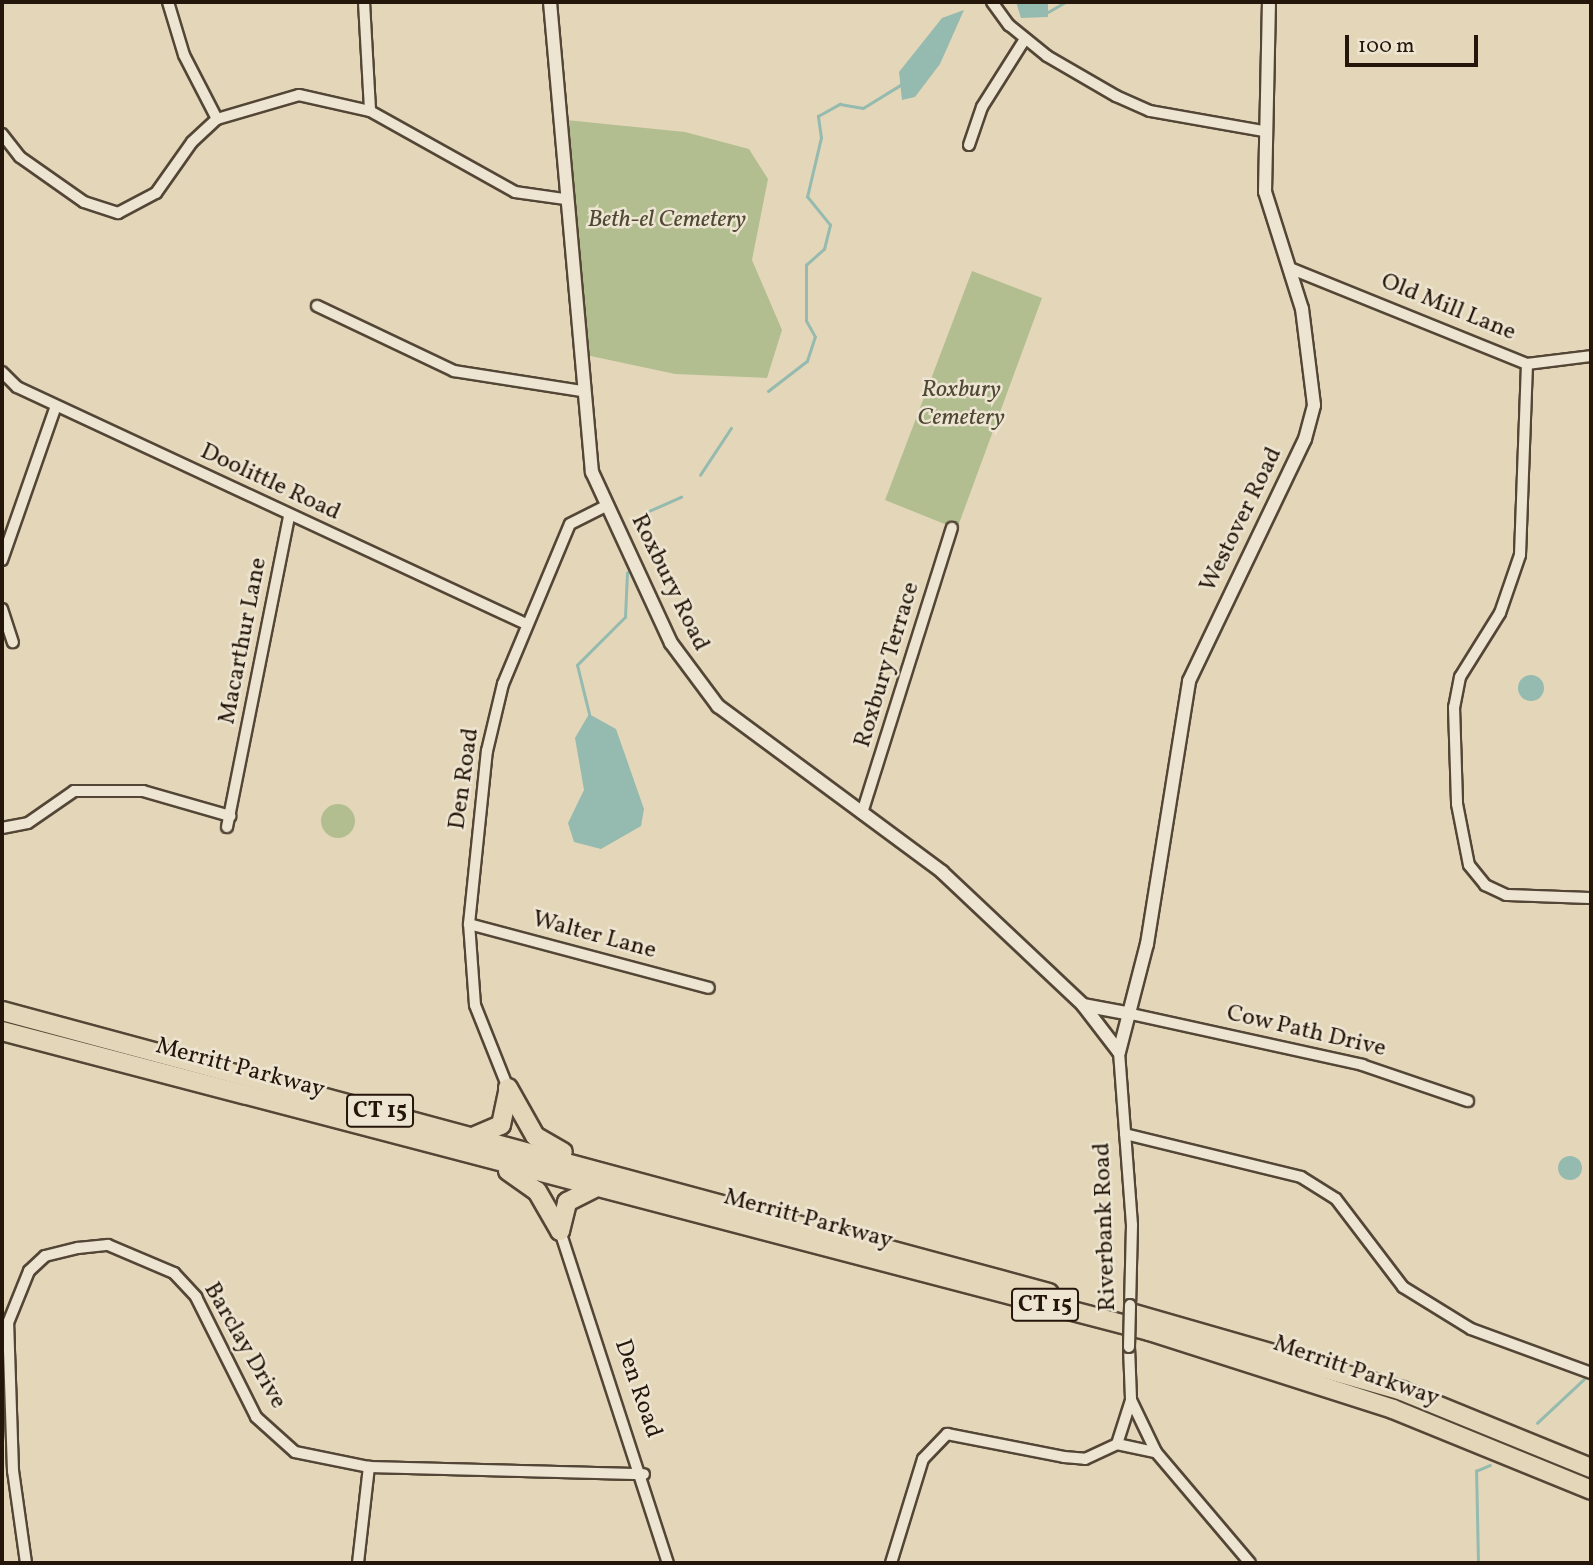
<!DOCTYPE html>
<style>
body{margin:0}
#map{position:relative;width:1593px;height:1565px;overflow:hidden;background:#e4d7b9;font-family:Vollkorn,serif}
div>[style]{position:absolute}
.green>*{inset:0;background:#b2be90}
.round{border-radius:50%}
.water>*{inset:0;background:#95baaf}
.stream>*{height:2.5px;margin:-1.25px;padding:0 1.25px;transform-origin:1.25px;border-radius:1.25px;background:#95baaf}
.roads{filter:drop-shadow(2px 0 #544636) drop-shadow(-2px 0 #544636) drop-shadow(0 2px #544636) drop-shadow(0 -2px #544636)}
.minor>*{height:10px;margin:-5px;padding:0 5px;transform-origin:5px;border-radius:5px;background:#ede5d2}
.tertiary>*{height:12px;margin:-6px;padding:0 6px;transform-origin:6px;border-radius:6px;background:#ede5d2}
.motorway>*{height:18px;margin:-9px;padding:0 9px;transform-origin:9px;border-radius:9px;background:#e4d7b9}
.bridges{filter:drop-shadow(2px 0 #544636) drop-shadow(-2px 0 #544636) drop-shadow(0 2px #544636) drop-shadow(0 -2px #544636)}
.minor-bridge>*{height:10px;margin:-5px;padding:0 5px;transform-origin:5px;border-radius:5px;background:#ede5d2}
span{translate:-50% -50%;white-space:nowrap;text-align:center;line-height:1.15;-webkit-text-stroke:5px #ede5d2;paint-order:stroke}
.shield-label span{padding:2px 5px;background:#ede5d2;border:2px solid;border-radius:5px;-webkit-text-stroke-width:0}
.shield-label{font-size:23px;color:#24160a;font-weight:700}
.park-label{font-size:24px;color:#4f4832;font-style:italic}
.street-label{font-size:24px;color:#24160a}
.frame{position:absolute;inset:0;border:4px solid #24160a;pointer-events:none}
.scale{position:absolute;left:1345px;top:35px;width:133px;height:32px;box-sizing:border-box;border:4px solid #24160a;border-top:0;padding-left:9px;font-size:21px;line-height:24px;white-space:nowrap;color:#24160a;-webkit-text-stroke:5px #ede5d2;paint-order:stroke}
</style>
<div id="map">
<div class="green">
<i style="clip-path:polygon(566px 120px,685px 132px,749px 149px,768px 179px,752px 260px,782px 330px,767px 378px,675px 374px,586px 355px)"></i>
<i style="clip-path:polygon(972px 271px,1042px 298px,957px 529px,885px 500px)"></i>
<i class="round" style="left:321px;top:804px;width:34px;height:34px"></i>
</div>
<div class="water">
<i style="clip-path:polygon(1016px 2px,1048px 2px,1048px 17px,1021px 18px)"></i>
<i style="clip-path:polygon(964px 10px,940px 64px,915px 97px,902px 100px,899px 72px,942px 18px)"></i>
<i class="round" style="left:1518px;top:675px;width:26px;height:26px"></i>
<i style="clip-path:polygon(589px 714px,616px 729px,644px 809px,641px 826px,601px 849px,574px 842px,568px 823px,584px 790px,575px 738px)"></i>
<i class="round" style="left:1558px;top:1156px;width:24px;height:24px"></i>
</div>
<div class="stream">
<i style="left:1048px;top:12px;width:20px;rotate:-30deg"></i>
<i style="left:768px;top:391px;width:49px;rotate:-37.6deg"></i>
<i style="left:807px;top:361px;width:25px;rotate:-72deg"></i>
<i style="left:815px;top:337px;width:18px;rotate:-119deg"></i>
<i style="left:806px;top:321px;width:56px;rotate:-90deg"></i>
<i style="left:806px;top:265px;width:24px;rotate:-42deg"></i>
<i style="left:824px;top:249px;width:25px;rotate:-76deg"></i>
<i style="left:830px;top:225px;width:36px;rotate:-129deg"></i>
<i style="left:807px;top:197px;width:61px;rotate:-76.7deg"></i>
<i style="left:821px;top:138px;width:22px;rotate:-98deg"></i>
<i style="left:818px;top:116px;width:25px;rotate:-29deg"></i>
<i style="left:840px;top:104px;width:23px;rotate:10deg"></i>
<i style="left:863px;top:108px;width:46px;rotate:-31.6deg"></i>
<i style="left:700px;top:475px;width:56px;rotate:-56.6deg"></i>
<i style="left:649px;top:511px;width:35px;rotate:-24deg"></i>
<i style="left:589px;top:714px;width:50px;rotate:-103.8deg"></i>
<i style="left:577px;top:665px;width:68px;rotate:-45deg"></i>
<i style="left:625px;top:617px;width:44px;rotate:-87.4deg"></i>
<i style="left:1537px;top:1423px;width:64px;rotate:-43.1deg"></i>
<i style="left:1478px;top:1563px;width:92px;rotate:-91.2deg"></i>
<i style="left:1476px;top:1471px;width:15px;rotate:-23deg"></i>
</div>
<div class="roads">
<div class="minor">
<i style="left:168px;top:2px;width:55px;rotate:73.2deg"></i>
<i style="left:184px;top:55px;width:72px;rotate:62.7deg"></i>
<i style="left:364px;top:2px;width:109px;rotate:86.8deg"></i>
<i style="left:992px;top:2px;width:29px;rotate:54deg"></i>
<i style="left:1009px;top:25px;width:49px;rotate:39.2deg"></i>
<i style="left:1047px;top:56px;width:80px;rotate:30.1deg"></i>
<i style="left:1116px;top:96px;width:37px;rotate:24deg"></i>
<i style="left:1150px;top:111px;width:115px;rotate:10deg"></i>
<i style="left:2px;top:134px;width:29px;rotate:52deg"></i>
<i style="left:20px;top:157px;width:78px;rotate:35.1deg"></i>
<i style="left:84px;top:202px;width:36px;rotate:18deg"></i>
<i style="left:118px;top:213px;width:43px;rotate:-27.8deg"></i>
<i style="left:156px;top:193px;width:62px;rotate:-54.8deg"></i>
<i style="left:192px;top:142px;width:34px;rotate:-43deg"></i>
<i style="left:217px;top:119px;width:85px;rotate:-16.3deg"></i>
<i style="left:299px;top:95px;width:73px;rotate:12.7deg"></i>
<i style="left:370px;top:111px;width:166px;rotate:29.2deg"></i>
<i style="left:515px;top:192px;width:49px;rotate:8.1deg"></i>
<i style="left:969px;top:145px;width:40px;rotate:-71.1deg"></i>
<i style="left:982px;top:107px;width:80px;rotate:-57.7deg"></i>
<i style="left:1292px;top:269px;width:253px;rotate:22deg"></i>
<i style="left:1527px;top:364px;width:64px;rotate:-7.1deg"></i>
<i style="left:317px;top:306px;width:152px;rotate:25.4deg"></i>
<i style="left:454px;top:371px;width:129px;rotate:8.9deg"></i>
<i style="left:1527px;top:364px;width:191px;rotate:92.1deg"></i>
<i style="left:1520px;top:555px;width:61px;rotate:109deg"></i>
<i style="left:1500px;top:613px;width:75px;rotate:122deg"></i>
<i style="left:1460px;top:677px;width:31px;rotate:101deg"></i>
<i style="left:1454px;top:707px;width:97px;rotate:88.2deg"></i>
<i style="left:1457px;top:804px;width:62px;rotate:78.9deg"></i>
<i style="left:1469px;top:865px;width:26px;rotate:51deg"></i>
<i style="left:1485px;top:885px;width:23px;rotate:25deg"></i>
<i style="left:1506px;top:895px;width:85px;rotate:2deg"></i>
<i style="left:2px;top:372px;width:21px;rotate:45deg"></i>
<i style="left:17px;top:387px;width:561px;rotate:24.97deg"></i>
<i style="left:2px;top:560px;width:163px;rotate:-70.7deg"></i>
<i style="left:2px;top:609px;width:35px;rotate:72deg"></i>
<i style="left:862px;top:813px;width:299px;rotate:-72.5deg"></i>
<i style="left:227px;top:827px;width:317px;rotate:-78.7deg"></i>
<i style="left:2px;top:828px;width:26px;rotate:-11deg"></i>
<i style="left:28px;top:823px;width:56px;rotate:-34.8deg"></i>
<i style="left:74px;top:791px;width:69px"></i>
<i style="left:143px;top:791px;width:91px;rotate:16deg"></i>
<i style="left:469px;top:924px;width:248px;rotate:14.9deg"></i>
<i style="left:1131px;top:1014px;width:237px;rotate:12.4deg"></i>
<i style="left:1362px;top:1065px;width:112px;rotate:18.8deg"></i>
<i style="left:1119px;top:1052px;width:173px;rotate:85.7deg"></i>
<i style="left:1132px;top:1225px;width:80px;rotate:91.4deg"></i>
<i style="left:508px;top:1088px;width:89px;rotate:-111.7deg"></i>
<i style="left:475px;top:1005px;width:81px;rotate:-94.2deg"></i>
<i style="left:469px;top:924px;width:174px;rotate:-84.1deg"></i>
<i style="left:487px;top:751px;width:69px;rotate:-76.6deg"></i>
<i style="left:503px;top:684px;width:173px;rotate:-67.3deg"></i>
<i style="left:570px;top:524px;width:40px;rotate:-26.6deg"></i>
<i style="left:1125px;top:1134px;width:181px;rotate:13.7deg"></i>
<i style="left:1301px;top:1177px;width:41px;rotate:32.2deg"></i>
<i style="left:1336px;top:1199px;width:111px;rotate:52.7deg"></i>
<i style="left:1403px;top:1287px;width:80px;rotate:31.7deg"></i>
<i style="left:1471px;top:1329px;width:128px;rotate:20.1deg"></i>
<i style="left:560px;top:1231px;width:349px;rotate:72deg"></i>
<i style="left:1129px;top:1347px;width:53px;rotate:87.8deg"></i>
<i style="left:1131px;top:1400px;width:58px;rotate:64.3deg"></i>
<i style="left:1156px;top:1452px;width:145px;rotate:49.7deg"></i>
<i style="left:1117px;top:1444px;width:46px;rotate:-72.3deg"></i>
<i style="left:26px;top:1563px;width:93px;rotate:-98deg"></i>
<i style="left:13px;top:1471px;width:148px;rotate:-91.9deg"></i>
<i style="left:8px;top:1323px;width:56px;rotate:-68deg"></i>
<i style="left:29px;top:1271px;width:22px;rotate:-43deg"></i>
<i style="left:45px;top:1256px;width:34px;rotate:-14deg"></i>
<i style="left:78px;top:1248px;width:30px;rotate:-6deg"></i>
<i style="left:108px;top:1245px;width:72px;rotate:23deg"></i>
<i style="left:174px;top:1273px;width:33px;rotate:47deg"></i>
<i style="left:196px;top:1297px;width:134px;rotate:63.4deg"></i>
<i style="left:256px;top:1417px;width:52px;rotate:41.9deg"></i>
<i style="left:295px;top:1452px;width:76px;rotate:11.5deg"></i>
<i style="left:369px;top:1467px;width:275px;rotate:1.5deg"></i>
<i style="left:358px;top:1563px;width:97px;rotate:-83.5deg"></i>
<i style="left:891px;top:1563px;width:109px;rotate:-72.9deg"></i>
<i style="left:923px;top:1459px;width:35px;rotate:-46deg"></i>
<i style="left:947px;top:1434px;width:119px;rotate:11.1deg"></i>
<i style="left:1064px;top:1457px;width:21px;rotate:5deg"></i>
<i style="left:1085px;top:1459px;width:35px;rotate:-25deg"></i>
<i style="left:1117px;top:1444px;width:40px;rotate:12deg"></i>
</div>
<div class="tertiary">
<i style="left:550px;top:2px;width:472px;rotate:84.9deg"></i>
<i style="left:592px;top:472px;width:188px;rotate:65.2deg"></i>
<i style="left:671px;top:643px;width:79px;rotate:53.3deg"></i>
<i style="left:718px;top:706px;width:279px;rotate:36.5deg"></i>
<i style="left:942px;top:872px;width:194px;rotate:43.3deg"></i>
<i style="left:1083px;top:1005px;width:59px;rotate:52.5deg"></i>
<i style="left:1083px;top:1005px;width:49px;rotate:10.6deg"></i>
<i style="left:1119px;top:1052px;width:112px;rotate:-75.5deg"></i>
<i style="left:1147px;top:944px;width:266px;rotate:-80.9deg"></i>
<i style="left:1189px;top:681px;width:268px;rotate:-64.4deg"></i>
<i style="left:1305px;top:439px;width:35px;rotate:-75deg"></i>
<i style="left:1314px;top:405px;width:97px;rotate:-97.1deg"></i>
<i style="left:1302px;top:309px;width:123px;rotate:-107.5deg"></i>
<i style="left:1265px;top:192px;width:190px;rotate:-88.8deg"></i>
</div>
<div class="motorway">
<i style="left:2px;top:1011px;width:1084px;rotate:15.07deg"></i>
<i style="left:2px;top:1031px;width:1186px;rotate:14.66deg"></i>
<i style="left:1149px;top:1331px;width:256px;rotate:17.7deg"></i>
<i style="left:1393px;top:1409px;width:214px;rotate:22.2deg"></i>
<i style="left:508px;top:1088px;width:55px;rotate:60.6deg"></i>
<i style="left:535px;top:1136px;width:32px;rotate:30deg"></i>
<i style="left:475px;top:1136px;width:28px;rotate:-23deg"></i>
<i style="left:501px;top:1125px;width:34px;rotate:-78deg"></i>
<i style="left:508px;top:1171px;width:35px;rotate:35deg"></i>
<i style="left:537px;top:1191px;width:46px;rotate:60.1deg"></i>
<i style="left:560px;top:1231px;width:30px;rotate:-76deg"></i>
<i style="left:567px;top:1202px;width:30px;rotate:-27deg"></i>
<i style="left:1134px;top:1314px;width:279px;rotate:16deg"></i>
<i style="left:1402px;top:1391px;width:204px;rotate:22.2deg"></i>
</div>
</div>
<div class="bridges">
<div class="minor-bridge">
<i style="left:1129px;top:1347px;width:42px;rotate:-88.6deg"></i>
</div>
</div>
<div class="shield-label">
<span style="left:380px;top:1111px">CT 15</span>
<span style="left:1045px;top:1305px">CT 15</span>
</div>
<div class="park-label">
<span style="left:667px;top:221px">Beth-el Cemetery</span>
<span style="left:961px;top:405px">Roxbury<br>Cemetery</span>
</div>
<div class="street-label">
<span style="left:1448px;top:308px;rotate:22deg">Old Mill Lane</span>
<span style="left:270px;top:483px;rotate:25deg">Doolittle Road</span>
<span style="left:1242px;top:520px;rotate:-64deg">Westover Road</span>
<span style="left:669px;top:583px;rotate:64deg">Roxbury Road</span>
<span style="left:244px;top:641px;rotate:-79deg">Macarthur Lane</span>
<span style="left:888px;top:665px;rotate:-73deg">Roxbury Terrace</span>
<span style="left:465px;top:779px;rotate:-82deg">Den Road</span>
<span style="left:594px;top:936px;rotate:15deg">Walter Lane</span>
<span style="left:1306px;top:1032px;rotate:13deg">Cow Path Drive</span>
<span style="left:240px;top:1069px;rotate:15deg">Merritt Parkway</span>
<span style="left:808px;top:1220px;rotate:15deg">Merritt Parkway</span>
<span style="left:1106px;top:1227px;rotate:-92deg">Riverbank Road</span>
<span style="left:244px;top:1346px;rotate:60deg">Barclay Drive</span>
<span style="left:1356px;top:1372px;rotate:19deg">Merritt Parkway</span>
<span style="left:637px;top:1389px;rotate:71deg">Den Road</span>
</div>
<div class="frame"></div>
<div class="scale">100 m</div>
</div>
